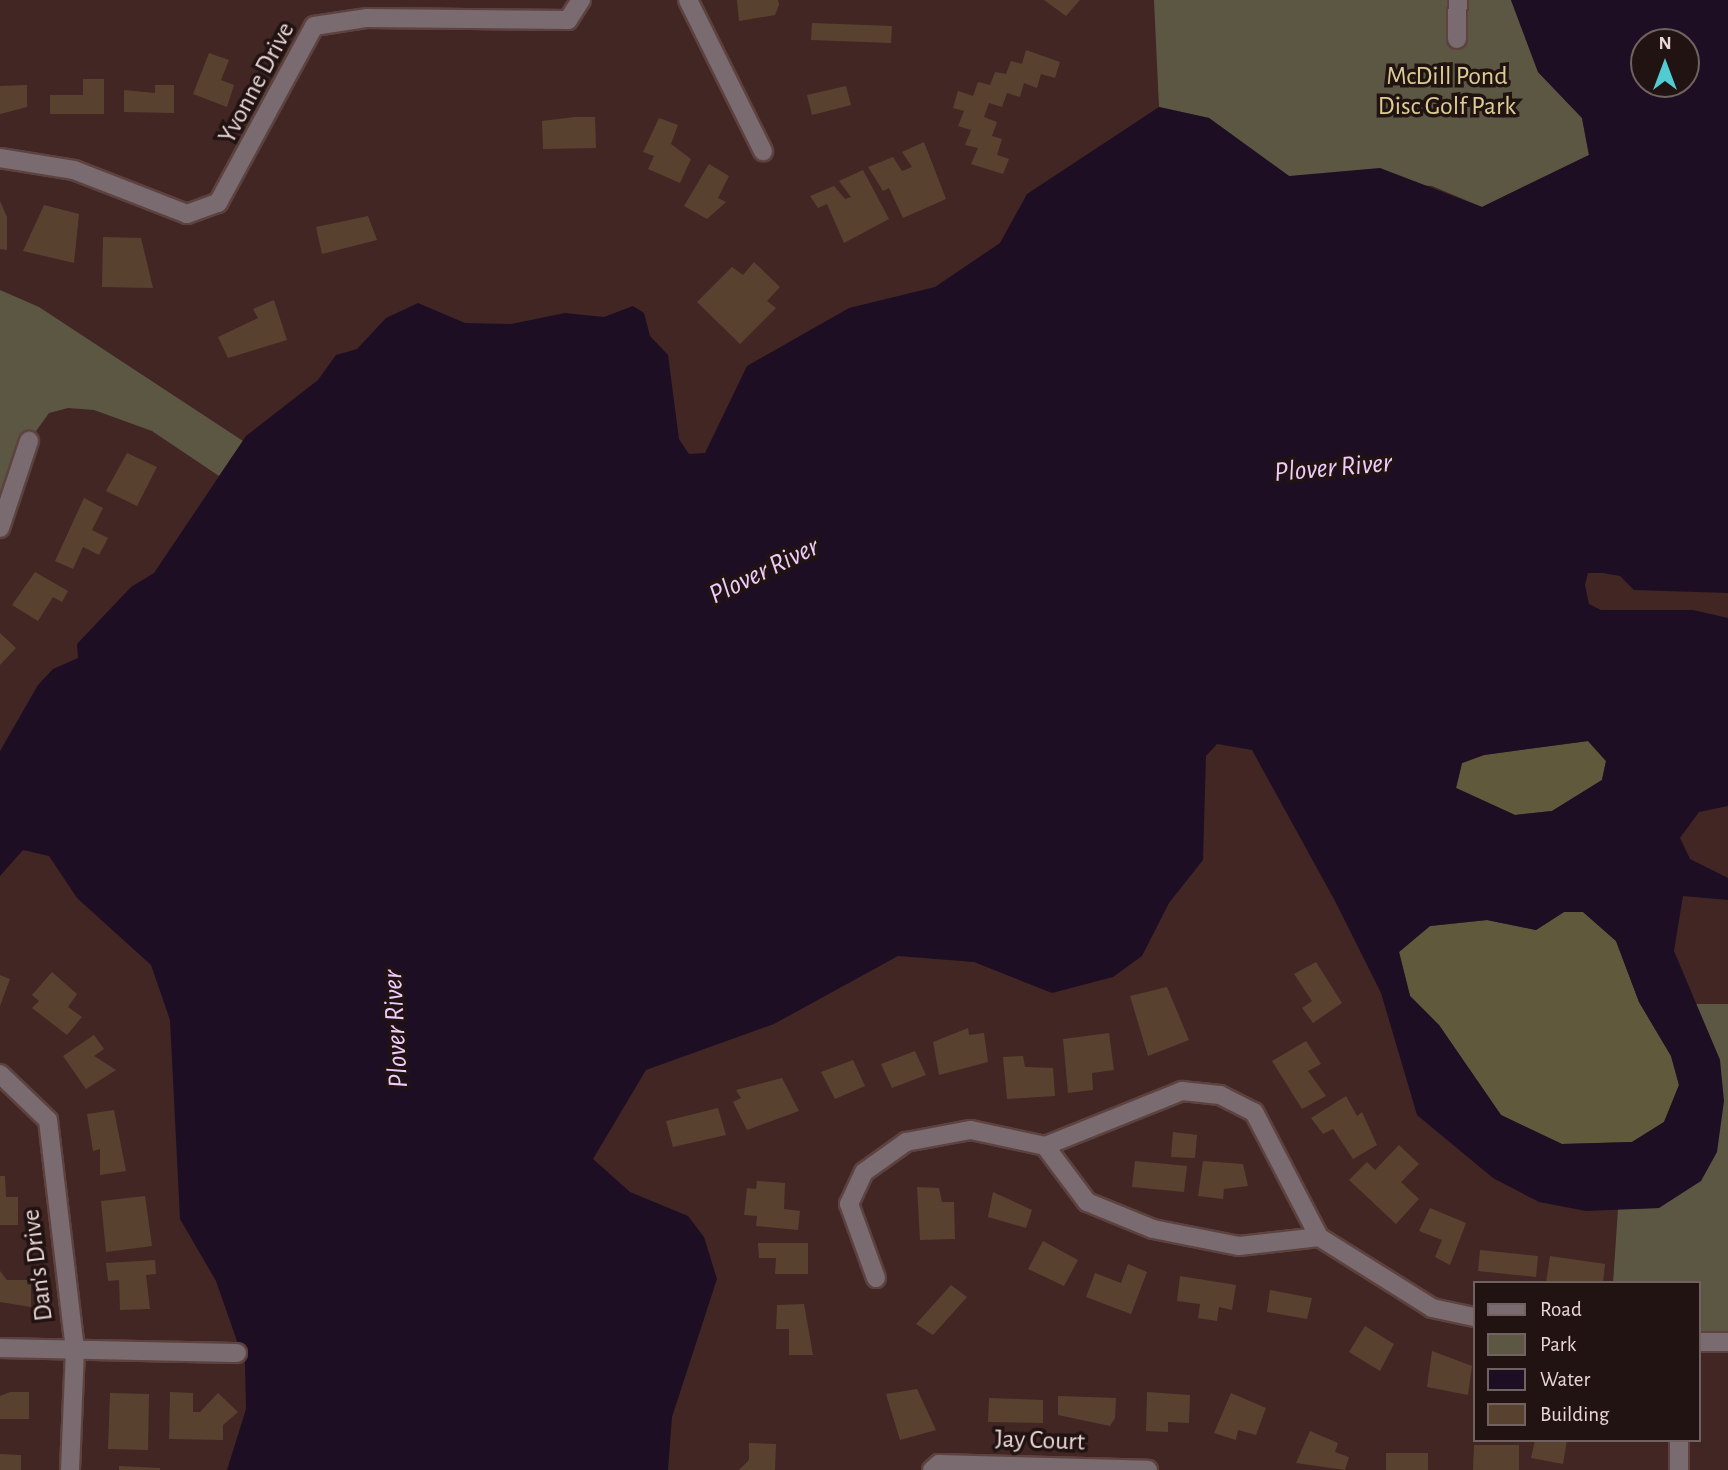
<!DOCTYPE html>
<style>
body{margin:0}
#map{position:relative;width:1728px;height:1470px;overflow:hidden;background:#422623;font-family:"Alegreya Sans",sans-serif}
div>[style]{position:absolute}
.green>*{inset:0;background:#5c5743}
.forest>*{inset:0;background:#61593b}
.water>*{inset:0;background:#1e0e24}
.building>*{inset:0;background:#58422f}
.roads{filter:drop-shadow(2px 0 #5d423f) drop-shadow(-2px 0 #5d423f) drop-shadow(0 2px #5d423f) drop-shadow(0 -2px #5d423f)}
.minor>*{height:18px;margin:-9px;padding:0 9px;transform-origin:9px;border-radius:9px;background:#796b70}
span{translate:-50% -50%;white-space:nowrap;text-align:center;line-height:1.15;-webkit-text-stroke:7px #201312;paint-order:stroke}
.park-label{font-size:26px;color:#dccd93}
.street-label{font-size:26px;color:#ead7d5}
.water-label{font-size:28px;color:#f0ccfd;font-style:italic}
.legend{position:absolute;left:1473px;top:1281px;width:228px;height:161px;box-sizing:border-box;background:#201312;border:2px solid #716160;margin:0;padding:9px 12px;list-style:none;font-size:21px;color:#ead7d5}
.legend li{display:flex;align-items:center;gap:14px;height:35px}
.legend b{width:35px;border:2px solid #716160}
.north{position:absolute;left:1630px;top:28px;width:70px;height:70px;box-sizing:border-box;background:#201312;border:2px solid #716160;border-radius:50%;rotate:0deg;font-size:19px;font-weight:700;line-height:28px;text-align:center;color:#ead7d5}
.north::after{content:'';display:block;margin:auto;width:24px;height:32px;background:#51ccd3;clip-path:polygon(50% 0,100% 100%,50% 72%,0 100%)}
</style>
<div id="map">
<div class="green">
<i style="clip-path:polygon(1154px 0,1511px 0,1538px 72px,1582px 118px,1589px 155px,1482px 207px,1432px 186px,1289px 176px,1209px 118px,1159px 107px)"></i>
<i style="clip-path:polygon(0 290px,39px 307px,243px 441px,219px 476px,152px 431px,94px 410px,68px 408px,49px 413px,29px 441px,0 528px)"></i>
<i style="clip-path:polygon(1696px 1004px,1728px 1004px,1728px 1333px,1698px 1333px,1698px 1283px,1613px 1283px,1618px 1209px,1659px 1208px,1720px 1060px)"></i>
</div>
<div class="forest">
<i style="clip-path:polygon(1588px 741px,1606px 761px,1602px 780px,1552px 811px,1515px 815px,1456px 788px,1462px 763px,1484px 755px)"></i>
<i style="clip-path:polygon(1564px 912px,1583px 912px,1616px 941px,1639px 1002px,1671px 1056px,1679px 1085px,1664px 1122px,1632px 1142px,1562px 1144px,1501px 1115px,1439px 1025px,1410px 996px,1399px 952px,1430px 926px,1487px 920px,1536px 930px)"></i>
</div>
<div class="water">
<i style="clip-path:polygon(evenodd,1511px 0,1728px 0,1728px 593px,1634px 590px,1620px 576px,1603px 573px,1588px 573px,1585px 585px,1589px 604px,1601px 610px,1693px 610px,1728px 618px,1728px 806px,1699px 812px,1680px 838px,1690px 859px,1728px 878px,1728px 900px,1683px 896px,1674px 951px,1720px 1060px,1724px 1101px,1717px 1152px,1701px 1181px,1659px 1208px,1586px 1211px,1539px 1202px,1493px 1178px,1417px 1115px,1381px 993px,1335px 901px,1252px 750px,1217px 744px,1206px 756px,1203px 860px,1169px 903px,1142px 956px,1113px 977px,1052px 993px,974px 962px,898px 956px,774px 1024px,646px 1070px,593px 1159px,630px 1192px,688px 1216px,704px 1237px,717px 1279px,672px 1417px,668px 1470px,227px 1470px,246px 1409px,245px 1364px,216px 1281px,180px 1219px,170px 1020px,151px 965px,77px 898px,49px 856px,23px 850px,0 876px,0 751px,38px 685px,53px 669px,78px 658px,77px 644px,131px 587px,154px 573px,246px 436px,318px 380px,336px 355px,357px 349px,386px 318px,418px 303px,465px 323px,511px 324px,565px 313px,604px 317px,633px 306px,644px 313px,650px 336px,668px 355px,679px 439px,689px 454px,705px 453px,747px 366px,849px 308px,935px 287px,1000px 243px,1027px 194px,1159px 107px,1209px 118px,1289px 176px,1380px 168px,1482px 207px,1589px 155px,1582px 118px,1538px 72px,1511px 0,1644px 42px,1686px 42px,1686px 84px,1644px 84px,1644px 42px,1511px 0,1588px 741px,1606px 761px,1602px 780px,1552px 811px,1515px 815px,1456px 788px,1462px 763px,1484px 755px,1588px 741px,1511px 0,1564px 912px,1583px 912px,1616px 941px,1639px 1002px,1671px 1056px,1679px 1085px,1664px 1122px,1632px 1142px,1562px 1144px,1501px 1115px,1439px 1025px,1410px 996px,1399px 952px,1430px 926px,1487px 920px,1536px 930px,1564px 912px)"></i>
</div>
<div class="building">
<i style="clip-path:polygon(737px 0,778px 0,779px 5px,775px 15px,739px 21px)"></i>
<i style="clip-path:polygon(1044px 0,1080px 0,1066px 16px)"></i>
<i style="clip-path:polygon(812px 23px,892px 26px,891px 43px,811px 40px)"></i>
<i style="clip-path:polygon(1026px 50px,1060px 62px,1055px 78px,1041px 74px,1037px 88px,1024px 83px,1020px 97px,1007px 93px,1002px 107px,989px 103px,984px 117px,997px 122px,992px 136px,1002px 139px,997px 155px,1009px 159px,1003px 174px,971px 164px,978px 148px,965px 145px,971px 130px,958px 126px,964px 111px,953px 108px,958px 91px,973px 96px,978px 82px,990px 85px,995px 72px,1006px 74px,1011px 61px,1022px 64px)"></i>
<i style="clip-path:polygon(209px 53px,229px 60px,221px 80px,234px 85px,227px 107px,193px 94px)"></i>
<i style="clip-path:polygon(83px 79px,104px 79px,104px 114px,50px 114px,50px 95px,83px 95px)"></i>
<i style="clip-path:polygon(27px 85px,27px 107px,0 114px,0 86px)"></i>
<i style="clip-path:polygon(155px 85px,174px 85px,174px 113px,124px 112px,124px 90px,155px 93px)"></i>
<i style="clip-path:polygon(846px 86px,851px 105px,812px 115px,807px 95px)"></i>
<i style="clip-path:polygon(575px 117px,595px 117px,596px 148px,543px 149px,542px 121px)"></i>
<i style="clip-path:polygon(659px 118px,678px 125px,671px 144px,691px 159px,680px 183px,648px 169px,654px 156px,643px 152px)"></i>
<i style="clip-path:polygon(924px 142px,946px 199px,903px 218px,889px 188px,883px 191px,868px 167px,893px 157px,902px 171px,912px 167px,902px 152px)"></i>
<i style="clip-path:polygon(709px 164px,729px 176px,718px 198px,726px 202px,707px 219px,684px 206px)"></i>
<i style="clip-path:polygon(863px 170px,889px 219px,844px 243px,827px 204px,818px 208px,810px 196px,834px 186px,845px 199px,851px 197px,839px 181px)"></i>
<i style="clip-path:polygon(0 201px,7px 217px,7px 250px,0 249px)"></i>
<i style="clip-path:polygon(44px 205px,79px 214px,74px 263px,23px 251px)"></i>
<i style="clip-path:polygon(368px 216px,377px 240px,322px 254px,316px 227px)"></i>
<i style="clip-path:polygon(103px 237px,141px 238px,153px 288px,102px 287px)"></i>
<i style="clip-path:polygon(754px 262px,780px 287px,767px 301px,776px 308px,740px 344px,697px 302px,732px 267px,743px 275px)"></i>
<i style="clip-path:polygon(274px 300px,287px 340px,228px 358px,218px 337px,258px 318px,253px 309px)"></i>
<i style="clip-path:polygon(127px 453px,157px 467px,137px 506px,106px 491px)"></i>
<i style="clip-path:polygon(84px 498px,103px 508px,92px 530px,108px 538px,99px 555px,83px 547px,73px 569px,55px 561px)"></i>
<i style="clip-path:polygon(35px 572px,68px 591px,62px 602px,53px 597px,38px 621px,12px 605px)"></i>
<i style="clip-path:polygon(0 633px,16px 648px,0 665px)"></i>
<i style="clip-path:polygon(1316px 962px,1342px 1003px,1313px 1023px,1302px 1008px,1312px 1001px,1294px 974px)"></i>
<i style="clip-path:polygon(52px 972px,77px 994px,68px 1007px,82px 1017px,67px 1035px,32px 1008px,39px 1001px,32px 995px)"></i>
<i style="clip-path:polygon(0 975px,10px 979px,0 1006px)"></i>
<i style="clip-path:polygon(1167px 987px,1189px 1040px,1148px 1056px,1130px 996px)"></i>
<i style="clip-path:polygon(968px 1028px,969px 1035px,984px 1033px,988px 1062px,939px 1075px,933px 1042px)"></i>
<i style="clip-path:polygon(1109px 1033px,1114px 1070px,1092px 1073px,1093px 1090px,1068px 1093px,1063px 1039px)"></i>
<i style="clip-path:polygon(94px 1035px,104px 1049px,94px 1056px,116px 1070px,86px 1089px,63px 1056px)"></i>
<i style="clip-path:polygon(1306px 1041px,1321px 1064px,1308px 1071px,1326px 1096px,1302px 1109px,1272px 1061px)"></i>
<i style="clip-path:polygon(915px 1051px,926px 1075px,892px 1088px,881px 1064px)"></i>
<i style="clip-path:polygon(1023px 1056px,1025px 1067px,1053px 1068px,1055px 1096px,1007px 1099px,1003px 1057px)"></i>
<i style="clip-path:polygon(853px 1060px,865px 1086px,835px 1099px,821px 1072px)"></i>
<i style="clip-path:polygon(782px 1078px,799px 1111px,747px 1130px,733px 1102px,741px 1098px,736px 1090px)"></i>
<i style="clip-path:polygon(1346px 1096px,1357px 1116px,1362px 1112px,1377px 1145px,1353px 1159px,1333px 1129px,1323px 1134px,1311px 1118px)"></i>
<i style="clip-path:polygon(718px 1108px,726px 1135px,673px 1147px,666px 1121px)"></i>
<i style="clip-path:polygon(114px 1110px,126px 1171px,100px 1175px,100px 1149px,93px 1151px,87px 1114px)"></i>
<i style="clip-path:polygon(1173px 1132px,1197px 1135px,1195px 1158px,1171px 1157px)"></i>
<i style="clip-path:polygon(1399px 1145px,1419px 1164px,1401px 1182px,1419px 1199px,1396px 1224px,1349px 1180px,1367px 1162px,1375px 1170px)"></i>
<i style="clip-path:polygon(1135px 1161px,1187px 1166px,1184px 1192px,1132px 1187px)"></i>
<i style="clip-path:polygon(1203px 1161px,1243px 1164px,1248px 1186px,1224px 1189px,1223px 1199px,1198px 1196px)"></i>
<i style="clip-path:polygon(0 1176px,5px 1176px,6px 1197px,18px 1197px,18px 1225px,0 1225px)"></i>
<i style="clip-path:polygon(757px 1181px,785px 1183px,784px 1209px,800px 1211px,798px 1230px,756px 1226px,757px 1216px,744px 1215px,747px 1188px,756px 1189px)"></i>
<i style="clip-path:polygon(917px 1187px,939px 1188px,942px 1202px,954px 1202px,955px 1239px,920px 1240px)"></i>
<i style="clip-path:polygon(993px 1192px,1032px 1210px,1026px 1228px,988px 1217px)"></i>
<i style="clip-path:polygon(145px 1196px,152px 1246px,106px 1252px,101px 1201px)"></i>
<i style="clip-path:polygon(1430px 1208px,1466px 1223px,1450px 1265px,1435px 1257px,1442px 1240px,1419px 1231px)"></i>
<i style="clip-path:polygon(1043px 1241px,1078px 1260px,1064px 1286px,1028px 1269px)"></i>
<i style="clip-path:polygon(758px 1243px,808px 1243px,808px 1274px,775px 1274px,776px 1258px,759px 1258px)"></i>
<i style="clip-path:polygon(1480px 1250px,1538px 1256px,1536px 1277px,1478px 1271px)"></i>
<i style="clip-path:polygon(1550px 1256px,1605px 1264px,1603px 1283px,1546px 1283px)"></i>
<i style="clip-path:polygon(155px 1260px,156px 1274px,146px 1275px,150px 1309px,120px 1310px,119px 1280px,108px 1281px,106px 1263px)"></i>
<i style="clip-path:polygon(1128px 1264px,1147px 1272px,1131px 1314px,1086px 1297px,1095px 1273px,1121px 1283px)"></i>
<i style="clip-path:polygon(0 1271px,7px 1280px,31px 1280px,31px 1307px,0 1302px)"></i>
<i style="clip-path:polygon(1180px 1276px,1236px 1285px,1232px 1310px,1219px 1307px,1217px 1321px,1198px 1318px,1200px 1304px,1177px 1301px)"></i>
<i style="clip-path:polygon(951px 1285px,967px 1297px,933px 1335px,916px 1324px)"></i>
<i style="clip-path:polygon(1270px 1290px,1312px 1298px,1307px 1319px,1267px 1312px)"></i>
<i style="clip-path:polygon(804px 1304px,813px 1355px,789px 1355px,789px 1329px,776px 1329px,777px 1305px)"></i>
<i style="clip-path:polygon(1365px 1326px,1394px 1344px,1380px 1371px,1349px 1352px)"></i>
<i style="clip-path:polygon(1432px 1351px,1472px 1366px,1468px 1395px,1427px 1387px)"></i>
<i style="clip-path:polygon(917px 1389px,936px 1430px,900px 1440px,886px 1394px)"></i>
<i style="clip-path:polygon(10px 1392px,29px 1392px,29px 1419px,0 1419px,0 1396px)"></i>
<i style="clip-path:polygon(170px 1392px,193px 1393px,193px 1412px,200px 1412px,218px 1393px,238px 1412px,223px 1425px,223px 1440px,169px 1439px)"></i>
<i style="clip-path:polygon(1147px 1392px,1190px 1395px,1189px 1423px,1168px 1422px,1168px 1432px,1146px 1431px)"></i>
<i style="clip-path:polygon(110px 1393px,149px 1394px,148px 1450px,108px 1449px)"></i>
<i style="clip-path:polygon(1231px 1393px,1266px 1408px,1256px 1435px,1238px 1430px,1236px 1440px,1214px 1433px)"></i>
<i style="clip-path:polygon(1058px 1396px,1116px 1398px,1115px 1418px,1110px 1426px,1058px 1415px)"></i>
<i style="clip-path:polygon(989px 1398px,1043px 1400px,1043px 1423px,988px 1422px)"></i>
<i style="clip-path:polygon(1310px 1431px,1338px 1443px,1335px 1452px,1349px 1457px,1345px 1470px,1296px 1463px)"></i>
<i style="clip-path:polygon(1535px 1440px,1567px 1440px,1563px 1464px,1531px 1458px)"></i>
<i style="clip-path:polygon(749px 1443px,776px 1444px,775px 1470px,739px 1470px,749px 1460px)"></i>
<i style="clip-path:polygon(1474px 1445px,1519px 1445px,1519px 1470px,1473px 1470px)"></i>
<i style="clip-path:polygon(1386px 1453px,1428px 1453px,1428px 1470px,1386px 1470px)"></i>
<i style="clip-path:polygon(0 1454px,21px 1455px,21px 1470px,0 1470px)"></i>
<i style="clip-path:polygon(119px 1466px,160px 1468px,160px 1470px,119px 1470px)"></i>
</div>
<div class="roads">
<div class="minor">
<i style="left:688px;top:0;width:169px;rotate:63.6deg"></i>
<i style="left:1457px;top:39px;width:39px;rotate:-89deg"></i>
<i style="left:0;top:158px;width:75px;rotate:9.2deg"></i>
<i style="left:74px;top:170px;width:121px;rotate:21.3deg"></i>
<i style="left:187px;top:214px;width:33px;rotate:-20deg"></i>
<i style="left:218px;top:203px;width:201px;rotate:-61.5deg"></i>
<i style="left:314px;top:26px;width:54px;rotate:-8.6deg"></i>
<i style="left:367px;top:18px;width:201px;rotate:0.6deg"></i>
<i style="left:568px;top:20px;width:24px;rotate:-57deg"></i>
<i style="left:0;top:528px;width:92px;rotate:-71.6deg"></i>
<i style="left:0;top:1074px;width:66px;rotate:43.8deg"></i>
<i style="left:48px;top:1120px;width:232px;rotate:83.3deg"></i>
<i style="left:75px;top:1350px;width:120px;rotate:92.4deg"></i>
<i style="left:1045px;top:1146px;width:70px;rotate:53.1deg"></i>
<i style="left:1087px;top:1202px;width:71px;rotate:22.2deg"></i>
<i style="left:1153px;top:1229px;width:88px;rotate:11.2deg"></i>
<i style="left:1239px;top:1246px;width:81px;rotate:-6.4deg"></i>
<i style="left:876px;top:1278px;width:79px;rotate:-110deg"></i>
<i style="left:849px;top:1204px;width:35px;rotate:-65deg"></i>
<i style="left:864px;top:1172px;width:52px;rotate:-35.5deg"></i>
<i style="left:906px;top:1142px;width:66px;rotate:-10.5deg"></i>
<i style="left:971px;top:1130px;width:76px;rotate:12.2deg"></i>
<i style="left:1045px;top:1146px;width:148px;rotate:-21.9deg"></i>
<i style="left:1182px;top:1091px;width:38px;rotate:6deg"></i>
<i style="left:1220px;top:1095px;width:38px;rotate:27deg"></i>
<i style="left:1254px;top:1112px;width:141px;rotate:62.5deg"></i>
<i style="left:1319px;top:1237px;width:133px;rotate:32.1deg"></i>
<i style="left:1432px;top:1308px;width:43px;rotate:12.1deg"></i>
<i style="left:1698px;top:1342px;width:30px"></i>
<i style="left:0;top:1348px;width:237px;rotate:1.2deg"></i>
<i style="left:1679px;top:1440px;width:30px;rotate:90deg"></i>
<i style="left:932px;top:1470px;width:9px;rotate:-41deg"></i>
<i style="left:939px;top:1464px;width:209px;rotate:1.6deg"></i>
</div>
</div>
<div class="park-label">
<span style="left:1447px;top:92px">McDill Pond<br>Disc Golf Park</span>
</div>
<div class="street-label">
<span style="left:257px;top:83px;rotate:-62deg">Yvonne Drive</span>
<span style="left:38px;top:1265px;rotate:-97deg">Dan's Drive</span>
<span style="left:1040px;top:1441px;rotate:2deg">Jay Court</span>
</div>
<div class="water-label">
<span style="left:1333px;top:468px;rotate:-5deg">Plover River</span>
<span style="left:764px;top:571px;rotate:-26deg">Plover River</span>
<span style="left:396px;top:1029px;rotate:-93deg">Plover River</span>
</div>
<ul class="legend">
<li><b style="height:9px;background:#796b70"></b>Road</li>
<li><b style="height:19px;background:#5c5743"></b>Park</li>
<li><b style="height:19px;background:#1e0e24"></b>Water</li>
<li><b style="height:19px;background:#58422f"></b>Building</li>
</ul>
<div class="north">N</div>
</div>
